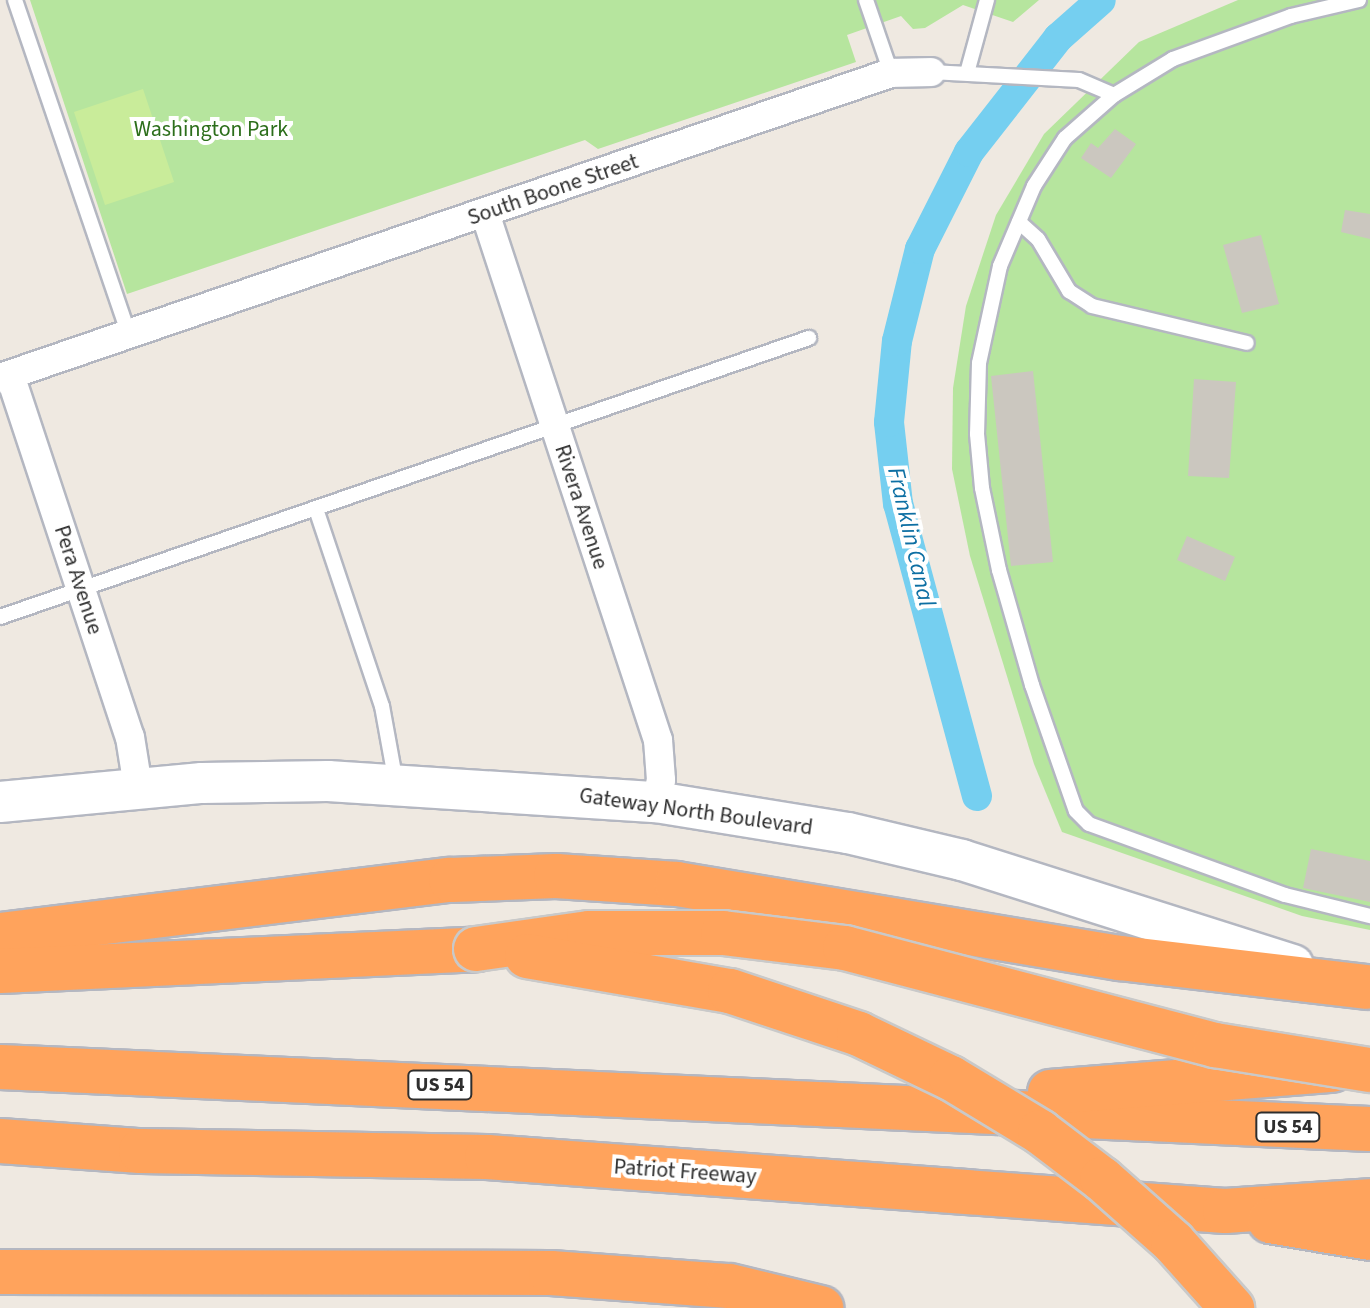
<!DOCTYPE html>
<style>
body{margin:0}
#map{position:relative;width:1370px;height:1308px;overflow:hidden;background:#efe9e1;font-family:"Source Sans 3",sans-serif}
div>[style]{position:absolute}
.green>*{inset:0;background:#b6e59e}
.pitch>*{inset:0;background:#c9ec9a}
.canal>*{height:30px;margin:-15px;padding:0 15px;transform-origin:15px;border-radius:15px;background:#75cff0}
.building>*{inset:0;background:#cbc7bf}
.roads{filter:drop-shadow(2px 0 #b4b7c1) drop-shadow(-2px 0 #b4b7c1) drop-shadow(0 2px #b4b7c1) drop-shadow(0 -2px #b4b7c1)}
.lane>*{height:14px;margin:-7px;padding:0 7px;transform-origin:7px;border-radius:7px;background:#fff}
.street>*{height:28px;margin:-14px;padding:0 14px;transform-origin:14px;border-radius:14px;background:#fff}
.secondary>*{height:40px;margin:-20px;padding:0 20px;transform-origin:20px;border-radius:20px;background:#fff}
.highway>*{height:44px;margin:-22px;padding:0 22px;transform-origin:22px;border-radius:22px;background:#ffa35c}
.bridges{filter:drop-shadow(2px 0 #c9c9c9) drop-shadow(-2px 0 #c9c9c9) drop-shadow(0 2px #c9c9c9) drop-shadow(0 -2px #c9c9c9)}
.highway-bridge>*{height:44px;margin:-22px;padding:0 22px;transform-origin:22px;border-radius:22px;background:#ffa35c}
span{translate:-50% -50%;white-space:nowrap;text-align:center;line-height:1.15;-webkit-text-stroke:8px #fff;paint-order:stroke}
.shield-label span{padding:2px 6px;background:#fff;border:2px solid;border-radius:6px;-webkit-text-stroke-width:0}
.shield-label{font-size:20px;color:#2e2e2e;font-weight:700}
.park-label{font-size:22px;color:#2c6e1b}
.street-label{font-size:22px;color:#2e2e2e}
.water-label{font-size:24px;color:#0d6fa3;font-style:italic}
</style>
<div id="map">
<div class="green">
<i style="clip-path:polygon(30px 0,1039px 0,1013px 22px,963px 5px,925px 28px,913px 29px,901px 16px,847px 35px,856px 62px,598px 149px,585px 140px,127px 294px)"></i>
<i style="clip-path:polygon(1238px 0,1370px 0,1370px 930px,1302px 916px,1062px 832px,1034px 764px,970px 556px,952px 469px,953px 388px,966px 306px,996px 215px,1044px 134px,1139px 42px)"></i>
</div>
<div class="pitch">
<i style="clip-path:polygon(143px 89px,174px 182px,105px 205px,74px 112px)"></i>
</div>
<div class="canal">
<i style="left:977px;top:796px;width:302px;rotate:-105.1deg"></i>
<i style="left:898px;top:504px;width:82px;rotate:-96.3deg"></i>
<i style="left:889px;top:422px;width:81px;rotate:-84.4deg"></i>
<i style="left:897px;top:341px;width:95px;rotate:-76deg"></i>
<i style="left:920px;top:249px;width:109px;rotate:-63.2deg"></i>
<i style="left:969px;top:152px;width:145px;rotate:-52deg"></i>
<i style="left:1058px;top:38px;width:57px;rotate:-41.5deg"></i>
</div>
<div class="building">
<i style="clip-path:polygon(1115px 129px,1136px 144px,1111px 178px,1081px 158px,1091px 143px,1098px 148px)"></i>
<i style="clip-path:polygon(1345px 210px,1370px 214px,1370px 239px,1341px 232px)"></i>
<i style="clip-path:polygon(1261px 235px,1279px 304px,1242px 313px,1223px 245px)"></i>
<i style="clip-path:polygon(1033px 371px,1053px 562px,1011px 566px,991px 376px)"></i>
<i style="clip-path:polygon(1194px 379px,1236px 382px,1229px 478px,1188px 476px)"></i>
<i style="clip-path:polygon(1187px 536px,1235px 557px,1225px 581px,1177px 560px)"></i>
<i style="clip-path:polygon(1311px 849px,1370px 861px,1370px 902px,1303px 888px)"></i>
</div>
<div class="roads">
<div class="lane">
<i style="left:15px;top:0;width:354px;rotate:71.2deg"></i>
<i style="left:866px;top:0;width:77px;rotate:71.1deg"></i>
<i style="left:1359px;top:0;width:70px;rotate:166.8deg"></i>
<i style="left:1291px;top:16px;width:126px;rotate:160deg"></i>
<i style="left:1173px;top:59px;width:69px;rotate:148.6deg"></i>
<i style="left:1114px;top:95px;width:65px;rotate:138.7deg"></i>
<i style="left:1065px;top:138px;width:57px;rotate:122.9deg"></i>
<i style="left:1034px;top:186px;width:87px;rotate:113deg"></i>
<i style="left:1000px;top:266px;width:99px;rotate:102.2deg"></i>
<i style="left:979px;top:363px;width:71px;rotate:91.6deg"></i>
<i style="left:977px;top:434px;width:54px;rotate:84.7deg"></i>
<i style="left:982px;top:488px;width:84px;rotate:78.3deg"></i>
<i style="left:999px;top:570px;width:120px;rotate:74deg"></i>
<i style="left:1032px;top:685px;width:133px;rotate:70.8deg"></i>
<i style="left:1076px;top:811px;width:18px;rotate:45deg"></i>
<i style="left:1089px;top:824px;width:208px;rotate:19.9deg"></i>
<i style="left:1285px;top:895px;width:88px;rotate:13.9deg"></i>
<i style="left:931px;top:72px;width:148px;rotate:3.1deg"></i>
<i style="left:1079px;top:80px;width:38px;rotate:23deg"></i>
<i style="left:967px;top:73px;width:76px;rotate:-74.7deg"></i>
<i style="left:1019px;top:222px;width:25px;rotate:42deg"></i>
<i style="left:1038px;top:239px;width:61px;rotate:59.2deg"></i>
<i style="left:1069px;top:291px;width:27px;rotate:33deg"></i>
<i style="left:1092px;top:306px;width:159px;rotate:13.4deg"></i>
<i style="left:316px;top:509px;width:208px;rotate:71.5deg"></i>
<i style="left:382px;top:706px;width:78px;rotate:79.7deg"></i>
<i style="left:0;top:617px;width:856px;rotate:-19.03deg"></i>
</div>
<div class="street">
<i style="left:485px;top:213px;width:555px;rotate:71.83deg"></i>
<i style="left:658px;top:740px;width:40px;rotate:85.7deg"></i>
<i style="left:661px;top:780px;width:23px;rotate:103deg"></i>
<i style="left:10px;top:375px;width:381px;rotate:71.7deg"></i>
<i style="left:130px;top:737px;width:51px;rotate:80.9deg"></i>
<i style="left:0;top:378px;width:942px;rotate:-18.9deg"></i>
<i style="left:891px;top:73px;width:40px;rotate:-1.4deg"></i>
</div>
<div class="secondary">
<i style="left:0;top:802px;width:203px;rotate:-5.4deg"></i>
<i style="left:202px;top:783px;width:126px;rotate:-0.9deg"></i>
<i style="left:328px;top:781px;width:329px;rotate:3.7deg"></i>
<i style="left:656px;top:802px;width:194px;rotate:9.2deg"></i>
<i style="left:848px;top:833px;width:117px;rotate:13.3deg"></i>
<i style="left:962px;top:860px;width:347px;rotate:17.6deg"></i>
</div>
<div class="highway">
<i style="left:0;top:935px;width:454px;rotate:-7deg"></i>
<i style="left:451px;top:880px;width:105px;rotate:-2.2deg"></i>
<i style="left:556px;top:876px;width:121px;rotate:3.8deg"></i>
<i style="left:677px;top:884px;width:449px;rotate:9.5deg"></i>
<i style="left:1120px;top:958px;width:248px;rotate:6.7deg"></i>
<i style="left:0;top:971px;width:477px;rotate:-2.6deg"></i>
<i style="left:0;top:1067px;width:1371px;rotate:2.59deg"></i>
<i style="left:1050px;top:1092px;width:283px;rotate:-4.5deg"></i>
<i style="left:0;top:1141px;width:141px;rotate:4.1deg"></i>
<i style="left:141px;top:1151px;width:346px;rotate:1deg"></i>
<i style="left:487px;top:1157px;width:740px;rotate:4.18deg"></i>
<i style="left:1225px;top:1211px;width:145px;rotate:-3.9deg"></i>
<i style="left:1270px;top:1221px;width:101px;rotate:9.6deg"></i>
<i style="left:0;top:1272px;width:551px;rotate:0.1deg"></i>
<i style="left:551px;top:1273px;width:179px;rotate:4.2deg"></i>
<i style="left:730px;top:1286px;width:94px;rotate:13.6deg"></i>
</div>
</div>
<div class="bridges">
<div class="highway-bridge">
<i style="left:476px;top:949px;width:114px;rotate:-8.1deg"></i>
<i style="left:589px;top:933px;width:134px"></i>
<i style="left:723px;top:933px;width:123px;rotate:7deg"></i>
<i style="left:845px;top:948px;width:383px;rotate:14.7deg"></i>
<i style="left:1215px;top:1045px;width:157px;rotate:9.2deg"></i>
<i style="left:527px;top:956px;width:206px;rotate:9.8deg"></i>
<i style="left:730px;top:991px;width:136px;rotate:18.4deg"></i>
<i style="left:859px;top:1034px;width:102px;rotate:25.6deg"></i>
<i style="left:951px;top:1078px;width:104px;rotate:31.2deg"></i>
<i style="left:1040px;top:1132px;width:78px;rotate:37.2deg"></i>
<i style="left:1102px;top:1179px;width:95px;rotate:41.6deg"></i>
<i style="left:1173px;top:1242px;width:89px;rotate:48.2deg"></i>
</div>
</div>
<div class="shield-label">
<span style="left:440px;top:1085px">US 54</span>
<span style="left:1288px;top:1127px">US 54</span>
</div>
<div class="park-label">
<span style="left:211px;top:130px">Washington Park</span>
</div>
<div class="street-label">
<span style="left:553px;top:190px;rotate:-19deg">South Boone Street</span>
<span style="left:581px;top:507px;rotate:72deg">Rivera Avenue</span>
<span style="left:78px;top:580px;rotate:72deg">Pera Avenue</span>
<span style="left:696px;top:812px;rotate:8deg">Gateway North Boulevard</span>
<span style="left:685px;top:1172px;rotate:4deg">Patriot Freeway</span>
</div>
<div class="water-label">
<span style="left:911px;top:537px;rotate:77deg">Franklin Canal</span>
</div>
</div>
